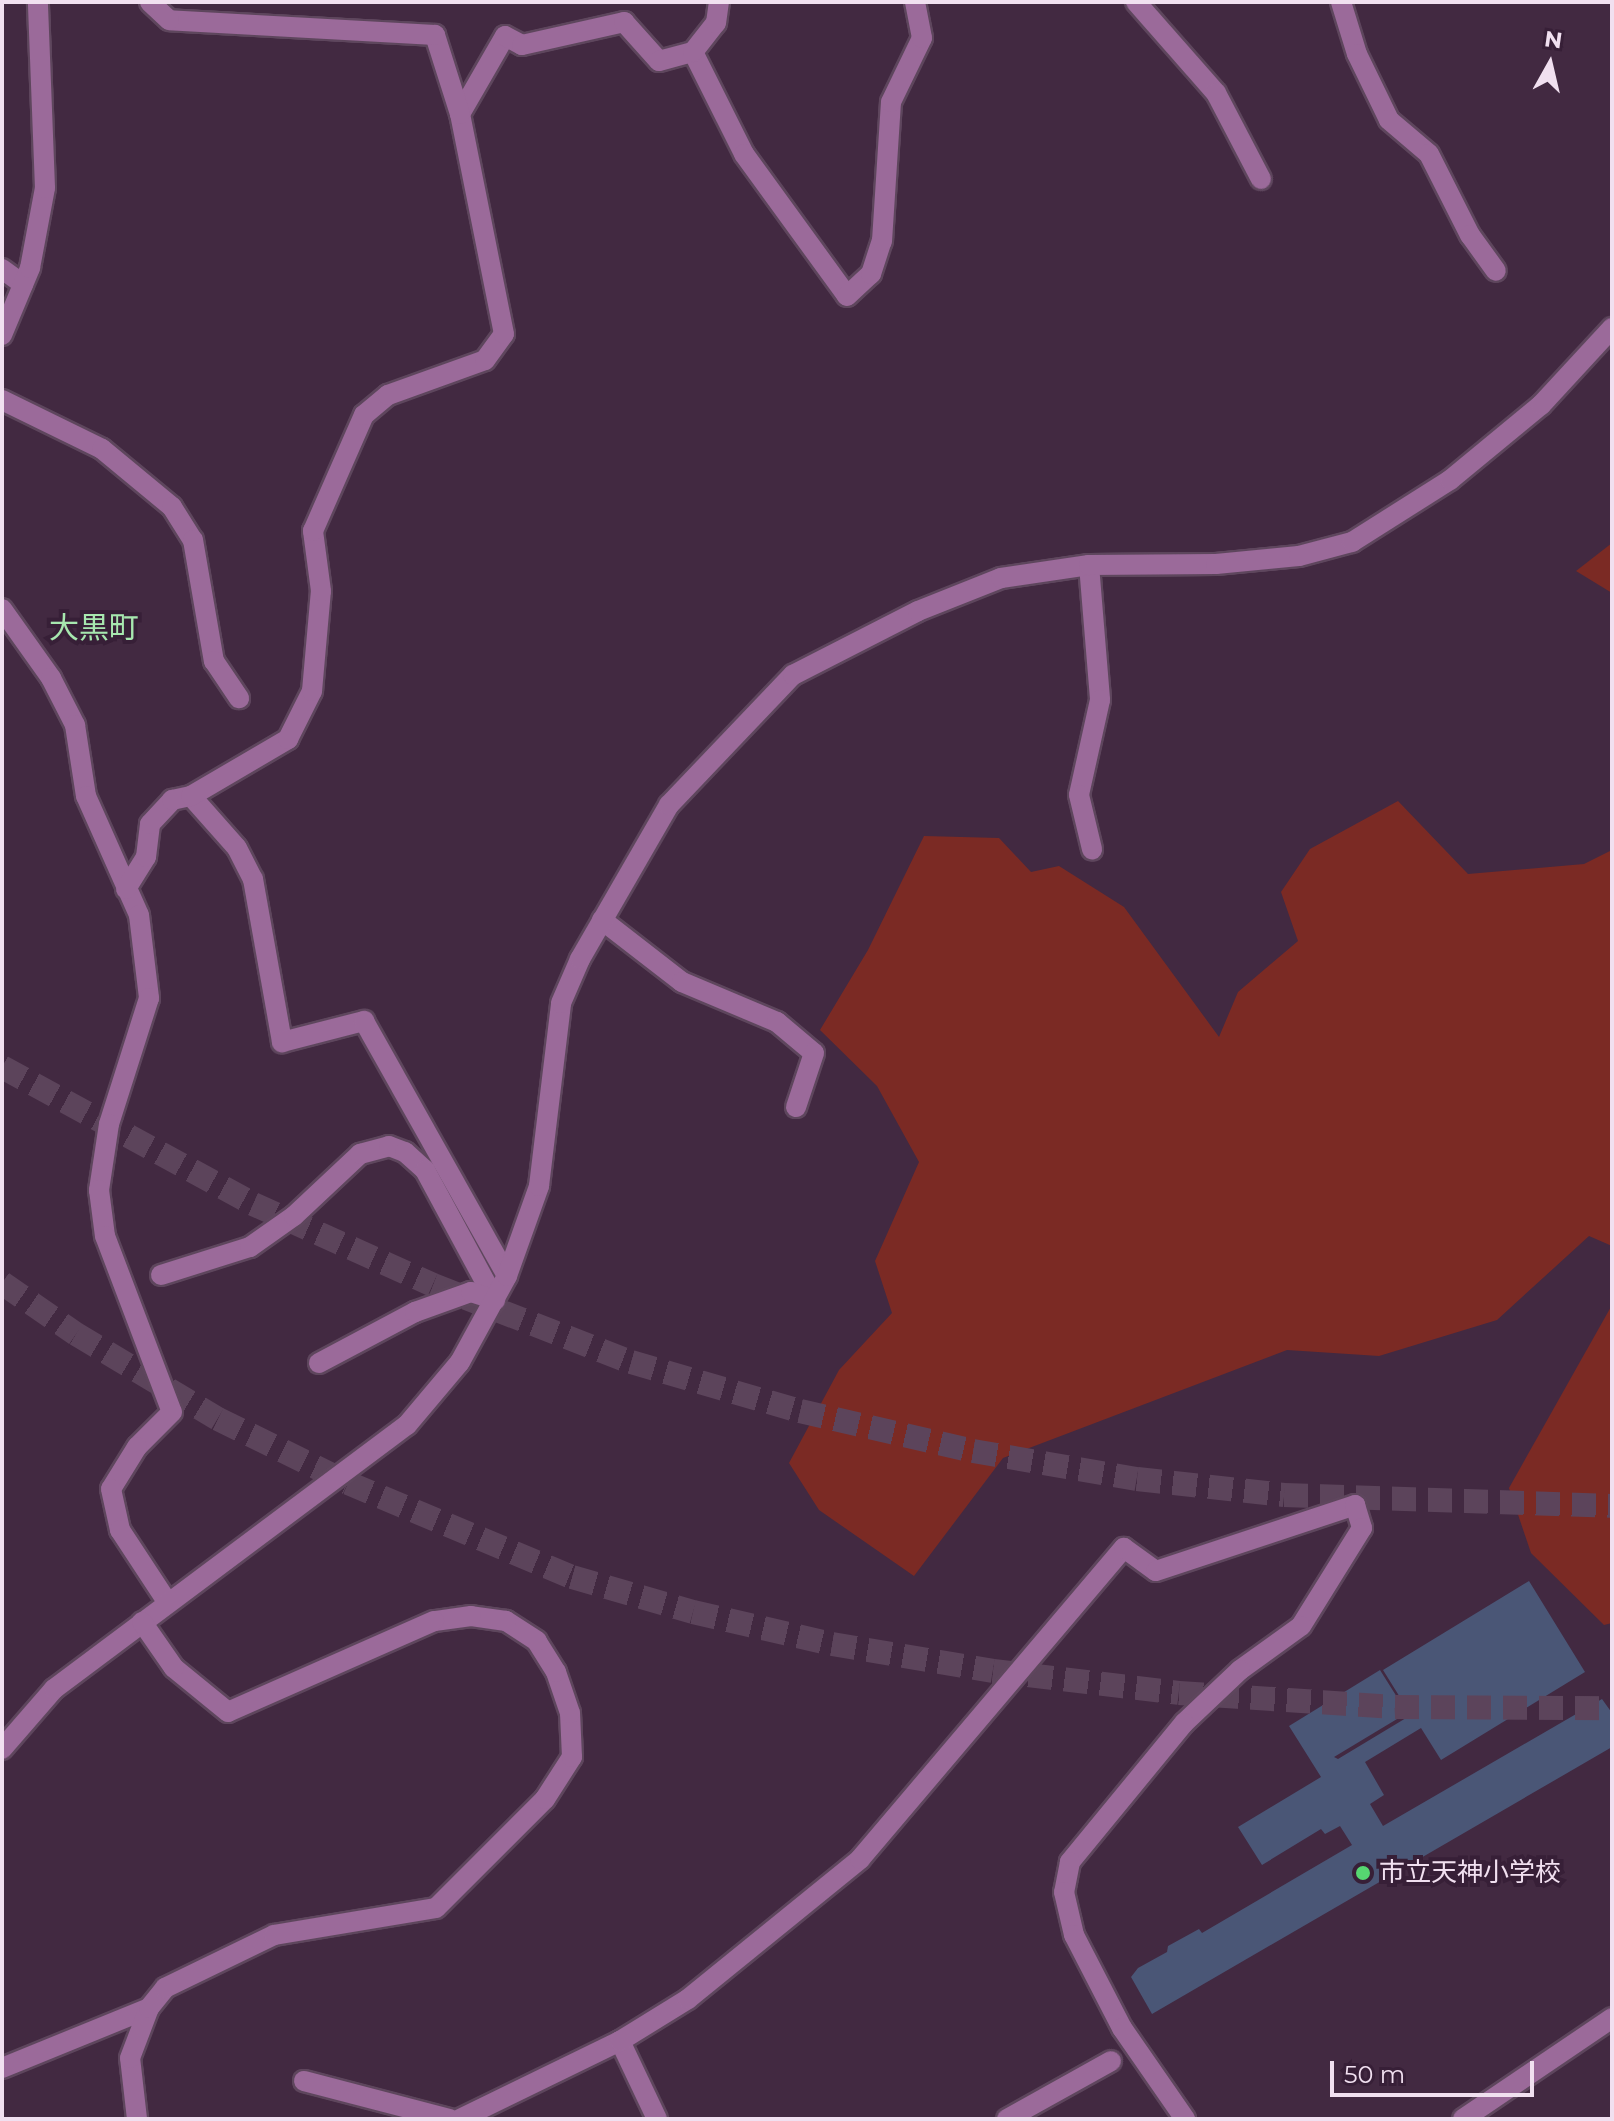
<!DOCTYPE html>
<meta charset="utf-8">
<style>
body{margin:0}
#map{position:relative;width:1614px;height:2121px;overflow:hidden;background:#422941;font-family:Montserrat,"Noto Sans JP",sans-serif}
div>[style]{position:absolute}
.green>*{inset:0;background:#7b2a24}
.building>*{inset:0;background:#4a5676}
.highway-tunnel>*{height:24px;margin-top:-12px;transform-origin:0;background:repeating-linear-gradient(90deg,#5c445b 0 24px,transparent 0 36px)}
.roads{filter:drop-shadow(2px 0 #5e465d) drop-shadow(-2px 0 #5e465d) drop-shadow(0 2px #5e465d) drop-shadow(0 -2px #5e465d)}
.minor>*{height:20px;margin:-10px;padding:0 10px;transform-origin:10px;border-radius:10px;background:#9b6a9a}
.dots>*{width:22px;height:22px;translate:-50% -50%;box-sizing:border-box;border:4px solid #371f37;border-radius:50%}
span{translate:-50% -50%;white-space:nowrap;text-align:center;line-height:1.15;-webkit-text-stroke:8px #371f37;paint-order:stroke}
.poi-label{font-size:26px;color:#f1e0f0}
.left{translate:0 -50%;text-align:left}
.quarter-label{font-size:30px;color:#a7e7af}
.frame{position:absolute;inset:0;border:4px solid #f1e0f0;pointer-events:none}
.north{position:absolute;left:1510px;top:24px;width:80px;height:80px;-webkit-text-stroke:6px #371f37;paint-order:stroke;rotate:8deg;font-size:22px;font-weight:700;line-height:32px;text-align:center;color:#f1e0f0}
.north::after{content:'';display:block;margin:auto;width:28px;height:36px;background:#f1e0f0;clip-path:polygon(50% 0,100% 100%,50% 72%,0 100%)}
.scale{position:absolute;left:1330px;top:2061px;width:204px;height:36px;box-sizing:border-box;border:4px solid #f1e0f0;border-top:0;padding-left:10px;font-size:24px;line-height:28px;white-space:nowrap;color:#f1e0f0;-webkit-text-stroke:6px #371f37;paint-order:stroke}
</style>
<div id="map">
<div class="green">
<i style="clip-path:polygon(1612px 543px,1612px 593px,1576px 571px)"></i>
<i style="clip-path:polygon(1398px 801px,1468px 874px,1584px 864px,1612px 850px,1612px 1246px,1589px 1236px,1497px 1320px,1379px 1356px,1287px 1350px,1003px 1458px,914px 1576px,819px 1510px,789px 1463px,839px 1370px,892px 1313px,875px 1261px,919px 1162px,877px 1086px,820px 1030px,868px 950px,924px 836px,999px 838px,1031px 872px,1059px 866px,1124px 907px,1219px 1037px,1238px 992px,1298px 941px,1281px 892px,1310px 849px)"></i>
<i style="clip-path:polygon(1612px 1305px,1612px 1623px,1604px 1625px,1531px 1553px,1509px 1488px)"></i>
</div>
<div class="building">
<i style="clip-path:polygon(1529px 1581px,1585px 1672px,1441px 1760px,1421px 1728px,1365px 1762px,1384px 1795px,1370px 1804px,1383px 1826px,1602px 1699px,1612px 1713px,1612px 1747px,1152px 2014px,1131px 1977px,1138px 1968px,1167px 1952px,1168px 1946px,1199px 1929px,1202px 1933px,1352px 1845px,1340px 1826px,1325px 1834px,1321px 1829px,1262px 1865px,1238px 1827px,1321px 1777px,1289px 1726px,1380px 1670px,1407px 1713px,1334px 1757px,1338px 1759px,1411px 1715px,1383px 1670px)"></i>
</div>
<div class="highway-tunnel">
<i style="left:2px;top:1067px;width:286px;rotate:28.6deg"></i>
<i style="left:253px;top:1204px;width:197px;rotate:24.2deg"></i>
<i style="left:433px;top:1285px;width:212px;rotate:21.3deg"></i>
<i style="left:631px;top:1362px;width:176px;rotate:16.2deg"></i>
<i style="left:800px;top:1411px;width:178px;rotate:13deg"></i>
<i style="left:973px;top:1451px;width:166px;rotate:9.7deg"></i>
<i style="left:1137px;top:1479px;width:148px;rotate:6.2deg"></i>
<i style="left:1284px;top:1495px;width:328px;rotate:1.9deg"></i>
<i style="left:2px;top:1283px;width:90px;rotate:34.6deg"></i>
<i style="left:76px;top:1334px;width:165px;rotate:30.9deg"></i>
<i style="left:218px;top:1419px;width:145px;rotate:26.2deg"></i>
<i style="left:348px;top:1483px;width:243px;rotate:22.8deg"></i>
<i style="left:572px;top:1577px;width:126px;rotate:16.1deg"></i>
<i style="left:693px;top:1612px;width:143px;rotate:13deg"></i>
<i style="left:832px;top:1644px;width:163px;rotate:9.5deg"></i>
<i style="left:993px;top:1671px;width:187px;rotate:6.7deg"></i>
<i style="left:1179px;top:1693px;width:216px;rotate:3.7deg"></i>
<i style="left:1395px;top:1707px;width:217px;rotate:0.3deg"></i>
</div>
<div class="roads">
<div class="minor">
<i style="left:1136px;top:2px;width:121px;rotate:48.7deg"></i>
<i style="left:1216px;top:93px;width:97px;rotate:62.4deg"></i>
<i style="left:1341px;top:2px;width:54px;rotate:72.9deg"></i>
<i style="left:1357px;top:54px;width:73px;rotate:64.1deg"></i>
<i style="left:1389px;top:120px;width:52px;rotate:40.4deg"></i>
<i style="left:1429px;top:154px;width:91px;rotate:63.2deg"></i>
<i style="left:1470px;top:235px;width:44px;rotate:54.2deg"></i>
<i style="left:693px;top:52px;width:114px;rotate:63.4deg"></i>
<i style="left:744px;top:154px;width:175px;rotate:54deg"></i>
<i style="left:847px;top:296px;width:33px;rotate:-43deg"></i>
<i style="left:871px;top:274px;width:35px;rotate:-72deg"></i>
<i style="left:882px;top:241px;width:139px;rotate:-86.3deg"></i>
<i style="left:891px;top:102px;width:71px;rotate:-64.2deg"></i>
<i style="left:922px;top:38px;width:37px;rotate:-101deg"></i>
<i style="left:460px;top:114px;width:90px;rotate:-60deg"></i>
<i style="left:505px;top:36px;width:19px;rotate:28deg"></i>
<i style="left:522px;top:45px;width:105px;rotate:-12.7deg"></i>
<i style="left:624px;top:22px;width:52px;rotate:48.1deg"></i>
<i style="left:659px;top:61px;width:35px;rotate:-15deg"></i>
<i style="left:693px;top:52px;width:37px;rotate:-52deg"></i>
<i style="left:716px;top:23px;width:21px;rotate:-82deg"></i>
<i style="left:2px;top:269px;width:26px;rotate:36deg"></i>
<i style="left:2px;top:335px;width:73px;rotate:-67.3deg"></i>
<i style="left:30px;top:268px;width:81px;rotate:-79.4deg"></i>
<i style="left:45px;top:188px;width:186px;rotate:-92.2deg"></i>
<i style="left:2px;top:400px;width:111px;rotate:26.1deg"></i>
<i style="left:102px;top:449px;width:91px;rotate:39.6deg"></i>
<i style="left:172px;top:507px;width:39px;rotate:58deg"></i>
<i style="left:193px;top:540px;width:123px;rotate:80.2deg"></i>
<i style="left:214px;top:661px;width:45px;rotate:56deg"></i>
<i style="left:1089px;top:565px;width:135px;rotate:85.3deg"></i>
<i style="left:1100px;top:700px;width:97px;rotate:102.5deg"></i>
<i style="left:1079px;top:795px;width:56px;rotate:76.5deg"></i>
<i style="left:2px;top:609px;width:85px;rotate:54.6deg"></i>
<i style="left:51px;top:678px;width:53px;rotate:62.9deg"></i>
<i style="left:75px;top:725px;width:72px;rotate:81.2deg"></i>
<i style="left:86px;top:796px;width:130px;rotate:66deg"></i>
<i style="left:139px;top:915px;width:84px;rotate:83.1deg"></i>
<i style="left:149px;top:998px;width:132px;rotate:107.6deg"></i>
<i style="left:109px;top:1124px;width:67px;rotate:98.6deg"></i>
<i style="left:99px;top:1190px;width:46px;rotate:82.6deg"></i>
<i style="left:105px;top:1236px;width:188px;rotate:69.2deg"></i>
<i style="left:172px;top:1412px;width:49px;rotate:135deg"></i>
<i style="left:137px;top:1447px;width:49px;rotate:121.8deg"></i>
<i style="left:111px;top:1489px;width:42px;rotate:77.6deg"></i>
<i style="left:120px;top:1530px;width:87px;rotate:56.7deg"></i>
<i style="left:191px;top:796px;width:69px;rotate:48.5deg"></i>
<i style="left:237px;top:848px;width:35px;rotate:63deg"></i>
<i style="left:253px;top:879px;width:166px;rotate:79.9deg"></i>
<i style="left:282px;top:1042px;width:85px;rotate:-14.4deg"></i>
<i style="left:364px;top:1021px;width:292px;rotate:60.7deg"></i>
<i style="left:126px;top:889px;width:38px;rotate:-58deg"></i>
<i style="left:146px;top:857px;width:33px;rotate:-83deg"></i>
<i style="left:150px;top:824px;width:33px;rotate:-47deg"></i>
<i style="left:172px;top:800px;width:19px;rotate:-12deg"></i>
<i style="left:191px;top:796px;width:113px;rotate:-30.4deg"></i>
<i style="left:288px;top:739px;width:54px;rotate:-63.4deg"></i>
<i style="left:312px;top:691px;width:100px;rotate:-84.9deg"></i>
<i style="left:321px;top:591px;width:61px;rotate:-97.6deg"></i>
<i style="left:313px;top:531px;width:127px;rotate:-66.3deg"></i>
<i style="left:364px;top:415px;width:31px;rotate:-40deg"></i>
<i style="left:388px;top:395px;width:103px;rotate:-19.8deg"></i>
<i style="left:485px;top:360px;width:32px;rotate:-54deg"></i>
<i style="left:504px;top:334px;width:224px;rotate:-101.3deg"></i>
<i style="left:460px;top:114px;width:83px;rotate:-107.6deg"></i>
<i style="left:435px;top:35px;width:266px;rotate:-176.8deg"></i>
<i style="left:169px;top:20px;width:26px;rotate:-137deg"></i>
<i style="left:602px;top:920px;width:101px;rotate:37.8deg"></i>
<i style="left:682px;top:982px;width:103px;rotate:22.8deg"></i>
<i style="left:777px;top:1022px;width:48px;rotate:40deg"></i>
<i style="left:814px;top:1053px;width:57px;rotate:108.4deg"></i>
<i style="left:161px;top:1275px;width:93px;rotate:-17.5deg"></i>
<i style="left:250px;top:1247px;width:54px;rotate:-35.2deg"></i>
<i style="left:294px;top:1216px;width:91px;rotate:-43.2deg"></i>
<i style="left:360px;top:1154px;width:30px;rotate:-15deg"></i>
<i style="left:389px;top:1146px;width:17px;rotate:21deg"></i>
<i style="left:405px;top:1152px;width:27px;rotate:42deg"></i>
<i style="left:425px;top:1170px;width:148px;rotate:61.7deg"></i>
<i style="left:319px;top:1363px;width:109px;rotate:-28deg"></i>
<i style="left:415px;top:1312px;width:59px;rotate:-19.7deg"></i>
<i style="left:471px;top:1292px;width:25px;rotate:18deg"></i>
<i style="left:2px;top:1749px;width:79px;rotate:-49.1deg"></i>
<i style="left:54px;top:1689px;width:441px;rotate:-36.8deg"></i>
<i style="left:407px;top:1425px;width:82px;rotate:-49.9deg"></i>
<i style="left:460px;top:1362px;width:98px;rotate:-61.3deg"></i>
<i style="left:507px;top:1276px;width:96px;rotate:-70.4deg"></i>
<i style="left:539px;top:1186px;width:184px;rotate:-83.1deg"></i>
<i style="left:561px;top:1003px;width:48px;rotate:-66.6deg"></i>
<i style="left:580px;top:959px;width:178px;rotate:-60deg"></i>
<i style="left:669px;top:805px;width:180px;rotate:-46.4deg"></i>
<i style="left:793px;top:675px;width:140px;rotate:-27.1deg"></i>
<i style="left:918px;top:611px;width:89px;rotate:-21.7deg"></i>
<i style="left:1001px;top:578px;width:89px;rotate:-8.4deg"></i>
<i style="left:1089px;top:565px;width:127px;rotate:-0.5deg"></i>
<i style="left:1216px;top:564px;width:83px;rotate:-5.5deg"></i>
<i style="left:1299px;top:556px;width:55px;rotate:-14.8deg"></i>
<i style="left:1352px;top:542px;width:116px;rotate:-32.3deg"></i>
<i style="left:1450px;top:480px;width:118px;rotate:-39.5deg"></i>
<i style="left:1541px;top:405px;width:105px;rotate:-47.3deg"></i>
<i style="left:620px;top:2041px;width:86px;rotate:64.6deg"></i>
<i style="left:2px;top:2068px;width:159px;rotate:-22.2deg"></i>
<i style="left:304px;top:2081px;width:151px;rotate:14.6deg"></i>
<i style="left:137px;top:2119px;width:61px;rotate:-96.5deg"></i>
<i style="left:130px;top:2058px;width:53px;rotate:-69.2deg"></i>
<i style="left:149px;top:2008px;width:26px;rotate:-51deg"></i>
<i style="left:165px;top:1988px;width:121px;rotate:-25.9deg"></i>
<i style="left:274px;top:1935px;width:164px;rotate:-9.5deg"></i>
<i style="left:436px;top:1908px;width:154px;rotate:-45deg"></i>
<i style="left:545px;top:1799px;width:50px;rotate:-57.3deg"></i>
<i style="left:572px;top:1757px;width:44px;rotate:-92.6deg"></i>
<i style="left:570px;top:1713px;width:43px;rotate:-108.9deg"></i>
<i style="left:556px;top:1672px;width:36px;rotate:-122deg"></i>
<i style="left:537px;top:1641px;width:37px;rotate:-147deg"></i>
<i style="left:506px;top:1621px;width:35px;rotate:-172deg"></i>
<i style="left:471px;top:1616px;width:37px;rotate:172deg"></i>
<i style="left:434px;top:1621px;width:225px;rotate:156.2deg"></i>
<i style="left:228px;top:1712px;width:70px;rotate:-140.8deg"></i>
<i style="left:174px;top:1668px;width:56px;rotate:-124.8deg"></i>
<i style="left:460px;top:2119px;width:178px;rotate:-26deg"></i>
<i style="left:620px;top:2041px;width:80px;rotate:-31.7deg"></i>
<i style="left:688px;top:1999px;width:222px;rotate:-39.1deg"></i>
<i style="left:860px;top:1859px;width:408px;rotate:-49.7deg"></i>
<i style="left:1124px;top:1548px;width:39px;rotate:36deg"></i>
<i style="left:1156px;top:1571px;width:210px;rotate:-18.3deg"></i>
<i style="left:1355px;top:1505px;width:24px;rotate:73deg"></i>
<i style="left:1362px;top:1528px;width:115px;rotate:121.9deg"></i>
<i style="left:1301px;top:1626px;width:75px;rotate:144.2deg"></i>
<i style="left:1240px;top:1670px;width:77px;rotate:136.6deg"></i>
<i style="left:1184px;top:1723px;width:180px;rotate:129.4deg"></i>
<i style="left:1070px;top:1862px;width:31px;rotate:101deg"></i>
<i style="left:1064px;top:1892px;width:44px;rotate:76.9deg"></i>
<i style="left:1074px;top:1935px;width:105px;rotate:62.7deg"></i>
<i style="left:1122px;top:2028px;width:111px;rotate:55.3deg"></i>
<i style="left:1007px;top:2119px;width:119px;rotate:-29.1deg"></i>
<i style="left:1463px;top:2119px;width:180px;rotate:-34.1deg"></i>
</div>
</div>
<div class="dots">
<i style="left:1363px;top:1873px;background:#56d671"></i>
</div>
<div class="poi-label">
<span class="left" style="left:1379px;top:1873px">市立天神小学校</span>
</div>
<div class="quarter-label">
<span style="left:94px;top:628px">大黒町</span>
</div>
<div class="frame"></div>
<div class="north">N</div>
<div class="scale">50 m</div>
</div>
